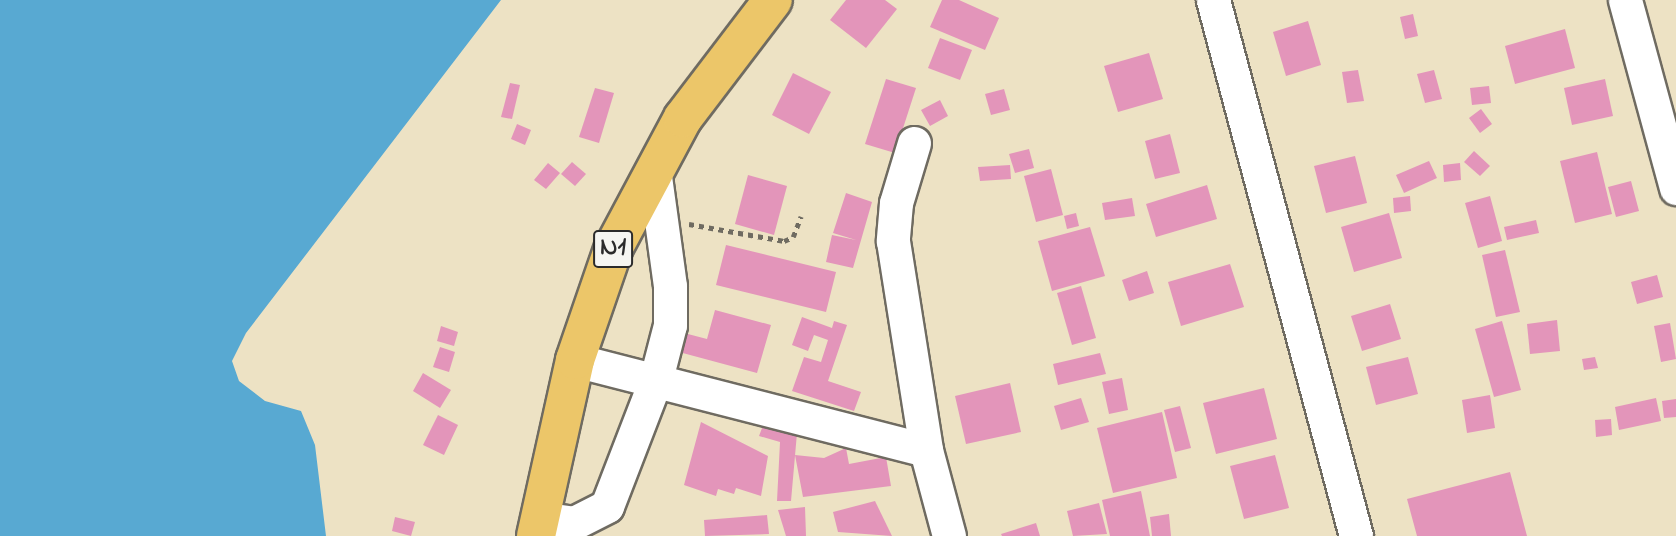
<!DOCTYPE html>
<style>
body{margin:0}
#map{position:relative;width:1676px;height:536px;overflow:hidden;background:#ede2c4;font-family:"Indie Flower",sans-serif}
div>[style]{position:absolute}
.water>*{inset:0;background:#58a9d2}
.building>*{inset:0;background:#e395ba}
.path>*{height:4.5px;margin-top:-2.25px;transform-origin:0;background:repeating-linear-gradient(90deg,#6f6b61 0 5px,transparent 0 10px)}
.roads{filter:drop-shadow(2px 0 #6f6b61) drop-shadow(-2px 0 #6f6b61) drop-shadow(0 2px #6f6b61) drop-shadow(0 -2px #6f6b61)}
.minor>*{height:33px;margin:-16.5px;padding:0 16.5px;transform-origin:16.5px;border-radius:16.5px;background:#fff}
.highway>*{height:38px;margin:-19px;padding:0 19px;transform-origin:19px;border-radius:19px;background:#ecc669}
span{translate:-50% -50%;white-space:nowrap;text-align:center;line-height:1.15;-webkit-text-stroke:5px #f6f6f2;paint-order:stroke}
.shield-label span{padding:2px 5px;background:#f6f6f2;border:2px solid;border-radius:5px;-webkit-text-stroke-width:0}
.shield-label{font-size:26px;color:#2b2b2b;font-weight:700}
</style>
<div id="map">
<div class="water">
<i style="clip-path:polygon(0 0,501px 0,246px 333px,232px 361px,239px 381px,265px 401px,301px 411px,315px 445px,326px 536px,0 536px)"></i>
</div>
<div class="building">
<i style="clip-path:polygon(846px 0,885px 0,897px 9px,866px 48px,830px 20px)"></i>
<i style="clip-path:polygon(942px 0,959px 0,999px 18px,985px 50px,930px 27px)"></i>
<i style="clip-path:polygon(1413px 14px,1418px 36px,1405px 39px,1400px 17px)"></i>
<i style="clip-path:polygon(1308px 21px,1321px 65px,1286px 76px,1273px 32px)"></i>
<i style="clip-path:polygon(1565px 29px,1575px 68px,1515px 84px,1505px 46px)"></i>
<i style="clip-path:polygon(940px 38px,972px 50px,960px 80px,928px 68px)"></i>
<i style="clip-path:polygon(1149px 53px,1163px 99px,1118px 112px,1104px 66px)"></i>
<i style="clip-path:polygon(1358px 70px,1364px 101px,1347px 103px,1342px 72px)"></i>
<i style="clip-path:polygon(1434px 70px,1442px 99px,1425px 103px,1417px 74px)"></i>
<i style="clip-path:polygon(793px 73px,831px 92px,809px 134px,772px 115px)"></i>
<i style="clip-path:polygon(886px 79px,916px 88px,895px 153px,865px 144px)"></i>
<i style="clip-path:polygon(1605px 79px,1613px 116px,1572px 125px,1564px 88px)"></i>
<i style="clip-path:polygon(510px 83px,520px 85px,512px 119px,501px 117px)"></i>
<i style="clip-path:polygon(1489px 86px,1491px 103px,1472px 105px,1470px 88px)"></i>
<i style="clip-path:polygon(595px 88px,614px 93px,599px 143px,579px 137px)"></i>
<i style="clip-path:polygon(1004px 89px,1010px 110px,991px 115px,985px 94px)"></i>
<i style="clip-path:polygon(940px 100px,948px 116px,930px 126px,921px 110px)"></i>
<i style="clip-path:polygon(1481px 109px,1492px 124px,1480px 133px,1469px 118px)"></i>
<i style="clip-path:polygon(517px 124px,531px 130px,525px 145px,511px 139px)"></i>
<i style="clip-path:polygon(1170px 134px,1180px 173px,1155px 179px,1145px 141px)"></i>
<i style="clip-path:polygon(1029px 149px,1034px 168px,1015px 173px,1009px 154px)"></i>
<i style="clip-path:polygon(1474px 151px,1490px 166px,1480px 176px,1464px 162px)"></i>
<i style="clip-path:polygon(1597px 152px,1612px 214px,1575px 223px,1560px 161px)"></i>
<i style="clip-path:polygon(1355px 156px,1367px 203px,1326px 213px,1314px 166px)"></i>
<i style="clip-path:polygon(1429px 161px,1437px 178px,1404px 193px,1396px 175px)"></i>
<i style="clip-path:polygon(572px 162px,586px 174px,575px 186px,561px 174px)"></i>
<i style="clip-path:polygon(548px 163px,560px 173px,546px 189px,534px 180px)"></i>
<i style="clip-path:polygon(1460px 163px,1461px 180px,1444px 182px,1443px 165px)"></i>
<i style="clip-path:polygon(1010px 165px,1011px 179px,980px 181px,978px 167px)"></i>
<i style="clip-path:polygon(1051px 169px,1063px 215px,1036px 222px,1024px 176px)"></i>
<i style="clip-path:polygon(748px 175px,787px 186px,774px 235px,735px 224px)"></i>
<i style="clip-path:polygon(1631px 181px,1639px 211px,1616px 217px,1608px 187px)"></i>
<i style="clip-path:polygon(1207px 185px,1217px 219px,1156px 237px,1146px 204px)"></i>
<i style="clip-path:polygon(846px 193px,872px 202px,853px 268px,826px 262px,832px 235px,856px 240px,833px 233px)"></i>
<i style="clip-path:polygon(1410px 196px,1411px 211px,1394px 213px,1393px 198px)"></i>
<i style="clip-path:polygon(1490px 196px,1502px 241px,1478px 248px,1465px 203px)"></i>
<i style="clip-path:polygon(1132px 198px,1135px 216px,1105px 220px,1102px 203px)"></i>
<i style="clip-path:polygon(1076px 213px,1079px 226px,1067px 229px,1064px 216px)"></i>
<i style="clip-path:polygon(1389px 213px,1402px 258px,1354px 272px,1341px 227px)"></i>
<i style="clip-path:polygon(1536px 220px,1539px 233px,1507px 240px,1504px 227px)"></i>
<i style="clip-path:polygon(1090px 227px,1105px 276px,1052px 291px,1038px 241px)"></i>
<i style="clip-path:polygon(726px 245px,836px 272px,826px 312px,716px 285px)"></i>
<i style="clip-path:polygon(1505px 250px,1520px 312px,1496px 317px,1482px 255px)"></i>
<i style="clip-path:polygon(1230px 264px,1244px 307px,1181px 326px,1168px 282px)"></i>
<i style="clip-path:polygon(1147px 271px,1154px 293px,1129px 301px,1122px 280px)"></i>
<i style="clip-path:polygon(1657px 275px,1663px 297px,1637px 304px,1631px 282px)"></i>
<i style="clip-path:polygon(1081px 286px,1096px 338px,1072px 345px,1057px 293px)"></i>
<i style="clip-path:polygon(1390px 304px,1401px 339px,1362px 351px,1351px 316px)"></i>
<i style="clip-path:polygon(715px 310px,771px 325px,757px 373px,679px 352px,684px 333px,707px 339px)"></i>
<i style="clip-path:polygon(802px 317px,832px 328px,834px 321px,847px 325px,828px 381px,861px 392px,854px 411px,792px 391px,804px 357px,821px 362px,828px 340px,814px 335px,808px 351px,792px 345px)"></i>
<i style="clip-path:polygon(1557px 320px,1560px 351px,1530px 354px,1527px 324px)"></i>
<i style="clip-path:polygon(1502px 321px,1521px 390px,1494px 397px,1475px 329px)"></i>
<i style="clip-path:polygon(1670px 323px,1676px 359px,1661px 362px,1654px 326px)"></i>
<i style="clip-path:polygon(441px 326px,458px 332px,454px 346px,437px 341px)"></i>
<i style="clip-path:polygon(440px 347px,455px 352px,449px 372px,433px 367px)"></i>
<i style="clip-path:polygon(1100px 353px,1106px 374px,1058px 385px,1053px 364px)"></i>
<i style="clip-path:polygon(1408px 357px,1418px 394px,1376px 405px,1366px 367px)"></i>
<i style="clip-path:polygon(1595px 357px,1598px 368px,1584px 370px,1582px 359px)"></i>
<i style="clip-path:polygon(423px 373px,451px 390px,440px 408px,413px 391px)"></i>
<i style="clip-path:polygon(1122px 378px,1128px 410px,1109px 414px,1102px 382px)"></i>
<i style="clip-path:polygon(1010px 383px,1021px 432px,966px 444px,955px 396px)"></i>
<i style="clip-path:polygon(1264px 388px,1277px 439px,1216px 454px,1203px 403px)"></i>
<i style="clip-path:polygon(1490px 395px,1495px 428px,1467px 433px,1462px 400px)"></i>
<i style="clip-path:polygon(1081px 398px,1089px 422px,1061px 430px,1054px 406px)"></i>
<i style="clip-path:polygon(1656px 398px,1661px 421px,1619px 430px,1615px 407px)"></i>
<i style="clip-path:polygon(1676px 399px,1676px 417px,1664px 418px,1662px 401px)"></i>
<i style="clip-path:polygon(1180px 406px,1191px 448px,1175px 452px,1164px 410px)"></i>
<i style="clip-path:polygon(1162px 412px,1177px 478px,1113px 493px,1097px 428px)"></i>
<i style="clip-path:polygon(438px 415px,458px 425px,444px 455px,423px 445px)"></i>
<i style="clip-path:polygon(1611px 419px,1612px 435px,1596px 437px,1595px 420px)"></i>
<i style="clip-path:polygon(701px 422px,768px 456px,761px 496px,736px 488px,734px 494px,718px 489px,716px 496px,684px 485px)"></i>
<i style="clip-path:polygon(764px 423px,797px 433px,791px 501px,777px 501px,780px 442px,759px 436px)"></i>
<i style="clip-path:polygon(846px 448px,849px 464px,886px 457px,891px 486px,803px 497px,795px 455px,824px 458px)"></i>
<i style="clip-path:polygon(1275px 455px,1289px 508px,1244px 519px,1230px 466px)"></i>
<i style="clip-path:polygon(1510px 472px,1527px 536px,1417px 536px,1407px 499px)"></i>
<i style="clip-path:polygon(1141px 491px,1150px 536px,1110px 536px,1102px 500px)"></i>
<i style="clip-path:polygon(875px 501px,892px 536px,838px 532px,833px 512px)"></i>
<i style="clip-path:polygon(1099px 503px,1107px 534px,1073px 536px,1067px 511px)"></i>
<i style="clip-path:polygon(805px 507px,806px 536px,786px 536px,778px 510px)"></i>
<i style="clip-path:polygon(1169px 514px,1171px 536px,1152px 536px,1150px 517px)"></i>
<i style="clip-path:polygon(767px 515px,769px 534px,705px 536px,704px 520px)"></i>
<i style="clip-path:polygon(395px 517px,415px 522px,411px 536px,392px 531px)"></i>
<i style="clip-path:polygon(1036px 523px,1040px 536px,1002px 536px,1001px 534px)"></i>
</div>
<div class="path">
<i style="left:689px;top:224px;width:97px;rotate:10.1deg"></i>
<i style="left:784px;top:241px;width:10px;rotate:-24deg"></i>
<i style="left:793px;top:237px;width:22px;rotate:-69deg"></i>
</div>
<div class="roads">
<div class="minor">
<i style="left:1213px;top:0;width:555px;rotate:75.06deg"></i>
<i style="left:1625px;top:0;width:195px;rotate:74.8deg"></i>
<i style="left:914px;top:143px;width:63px;rotate:106.7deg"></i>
<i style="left:896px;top:203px;width:38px;rotate:95deg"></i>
<i style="left:893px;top:241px;width:212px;rotate:81deg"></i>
<i style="left:926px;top:450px;width:89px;rotate:75deg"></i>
<i style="left:575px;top:360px;width:362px;rotate:14.4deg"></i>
<i style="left:539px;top:518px;width:35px;rotate:8deg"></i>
<i style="left:574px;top:523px;width:37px;rotate:-27deg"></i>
<i style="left:607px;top:506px;width:136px;rotate:-68.9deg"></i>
<i style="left:656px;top:379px;width:56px;rotate:-75.5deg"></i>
<i style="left:670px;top:325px;width:39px;rotate:-90deg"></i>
<i style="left:670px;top:286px;width:118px;rotate:-97.8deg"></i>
</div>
<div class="highway">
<i style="left:536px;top:536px;width:180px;rotate:-77.5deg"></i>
<i style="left:575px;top:360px;width:120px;rotate:-71deg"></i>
<i style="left:614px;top:247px;width:146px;rotate:-61.9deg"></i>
<i style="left:683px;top:118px;width:148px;rotate:-52.7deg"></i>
</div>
</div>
<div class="shield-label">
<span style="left:613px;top:249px">N1</span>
</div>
</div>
